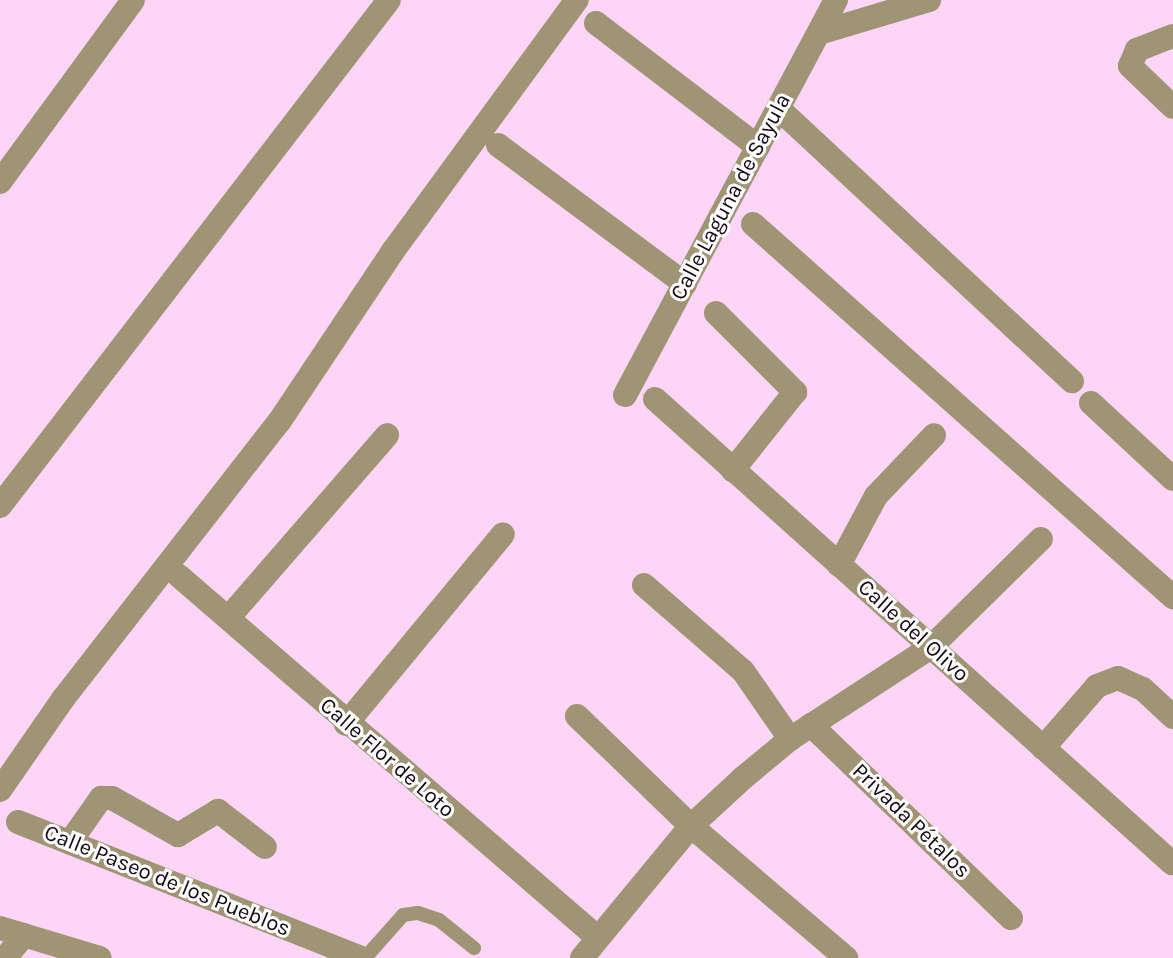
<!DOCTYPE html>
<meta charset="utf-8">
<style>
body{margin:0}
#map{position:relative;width:1173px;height:958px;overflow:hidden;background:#fdd5f6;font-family:Karla,sans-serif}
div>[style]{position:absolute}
.lane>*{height:14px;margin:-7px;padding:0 7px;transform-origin:7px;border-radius:7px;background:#9f9473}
.street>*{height:24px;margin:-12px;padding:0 12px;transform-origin:12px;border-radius:12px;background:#9f9473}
span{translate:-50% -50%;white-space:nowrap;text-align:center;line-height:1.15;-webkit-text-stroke:6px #fff;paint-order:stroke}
.street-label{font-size:22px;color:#140712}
</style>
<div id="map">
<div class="lane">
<i style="left:365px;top:958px;width:57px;rotate:-48.5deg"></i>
<i style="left:403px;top:915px;width:15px;rotate:-8deg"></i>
<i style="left:418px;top:913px;width:22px;rotate:18deg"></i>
<i style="left:439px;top:920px;width:45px;rotate:38.7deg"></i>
</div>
<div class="street">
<i style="left:596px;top:23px;width:204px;rotate:37.4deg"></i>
<i style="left:819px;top:33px;width:115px;rotate:-16.7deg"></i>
<i style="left:1173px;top:36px;width:39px;rotate:159deg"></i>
<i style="left:1137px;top:50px;width:17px;rotate:114deg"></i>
<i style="left:1130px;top:66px;width:59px;rotate:43.6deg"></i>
<i style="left:779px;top:109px;width:400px;rotate:42.9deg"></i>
<i style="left:498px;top:145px;width:233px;rotate:36.6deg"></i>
<i style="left:0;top:182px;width:225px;rotate:-53.8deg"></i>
<i style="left:753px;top:224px;width:562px;rotate:41.61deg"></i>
<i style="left:716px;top:313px;width:112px;rotate:45deg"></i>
<i style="left:795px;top:392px;width:100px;rotate:128.5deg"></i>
<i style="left:625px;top:395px;width:448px;rotate:-61.9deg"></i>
<i style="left:655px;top:399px;width:695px;rotate:41.91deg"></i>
<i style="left:1091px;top:403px;width:112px;rotate:42.8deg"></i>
<i style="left:0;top:506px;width:638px;rotate:-52.45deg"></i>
<i style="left:839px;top:565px;width:78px;rotate:-61.8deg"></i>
<i style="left:876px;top:496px;width:84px;rotate:-46.4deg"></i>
<i style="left:179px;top:576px;width:552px;rotate:40.82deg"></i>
<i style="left:644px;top:585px;width:131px;rotate:41deg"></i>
<i style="left:743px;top:671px;width:83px;rotate:55.3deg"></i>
<i style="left:229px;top:617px;width:241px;rotate:-49deg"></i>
<i style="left:577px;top:716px;width:158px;rotate:44deg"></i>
<i style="left:691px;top:826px;width:204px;rotate:40.4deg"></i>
<i style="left:346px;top:724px;width:246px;rotate:-50.4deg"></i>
<i style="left:811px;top:725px;width:278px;rotate:44deg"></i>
<i style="left:1043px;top:748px;width:82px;rotate:-48.9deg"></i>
<i style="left:1097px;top:686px;width:22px;rotate:-21deg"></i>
<i style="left:1118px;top:678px;width:27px;rotate:24deg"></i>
<i style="left:1143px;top:689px;width:41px;rotate:43deg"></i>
<i style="left:0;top:790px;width:111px;rotate:-55.3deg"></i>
<i style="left:63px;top:699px;width:351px;rotate:-52.1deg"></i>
<i style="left:279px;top:422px;width:206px;rotate:-56.3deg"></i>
<i style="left:393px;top:251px;width:311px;rotate:-53.8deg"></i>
<i style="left:18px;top:822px;width:369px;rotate:21.6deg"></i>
<i style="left:70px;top:842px;width:54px;rotate:-54.8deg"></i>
<i style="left:101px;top:798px;width:11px"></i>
<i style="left:112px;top:798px;width:76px;rotate:29.3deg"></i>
<i style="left:178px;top:835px;width:47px;rotate:-31deg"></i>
<i style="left:218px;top:811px;width:59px;rotate:37.5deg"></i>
<i style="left:0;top:928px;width:104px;rotate:16.7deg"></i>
<i style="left:5px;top:958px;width:30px;rotate:-50deg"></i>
<i style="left:582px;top:958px;width:171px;rotate:-50.5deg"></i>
<i style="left:691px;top:826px;width:71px;rotate:-42.7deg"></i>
<i style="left:743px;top:778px;width:61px;rotate:-39.7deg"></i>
<i style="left:790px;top:739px;width:168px;rotate:-33.1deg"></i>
<i style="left:931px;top:647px;width:154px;rotate:-44.5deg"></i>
</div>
<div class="street-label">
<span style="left:731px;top:197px;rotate:-62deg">Calle Laguna de Sayula</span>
<span style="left:913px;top:631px;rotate:42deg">Calle del Olivo</span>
<span style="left:387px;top:758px;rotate:41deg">Calle Flor de Loto</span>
<span style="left:911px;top:821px;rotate:44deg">Privada Pétalos</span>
<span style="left:167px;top:881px;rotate:22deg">Calle Paseo de los Pueblos</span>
</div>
</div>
